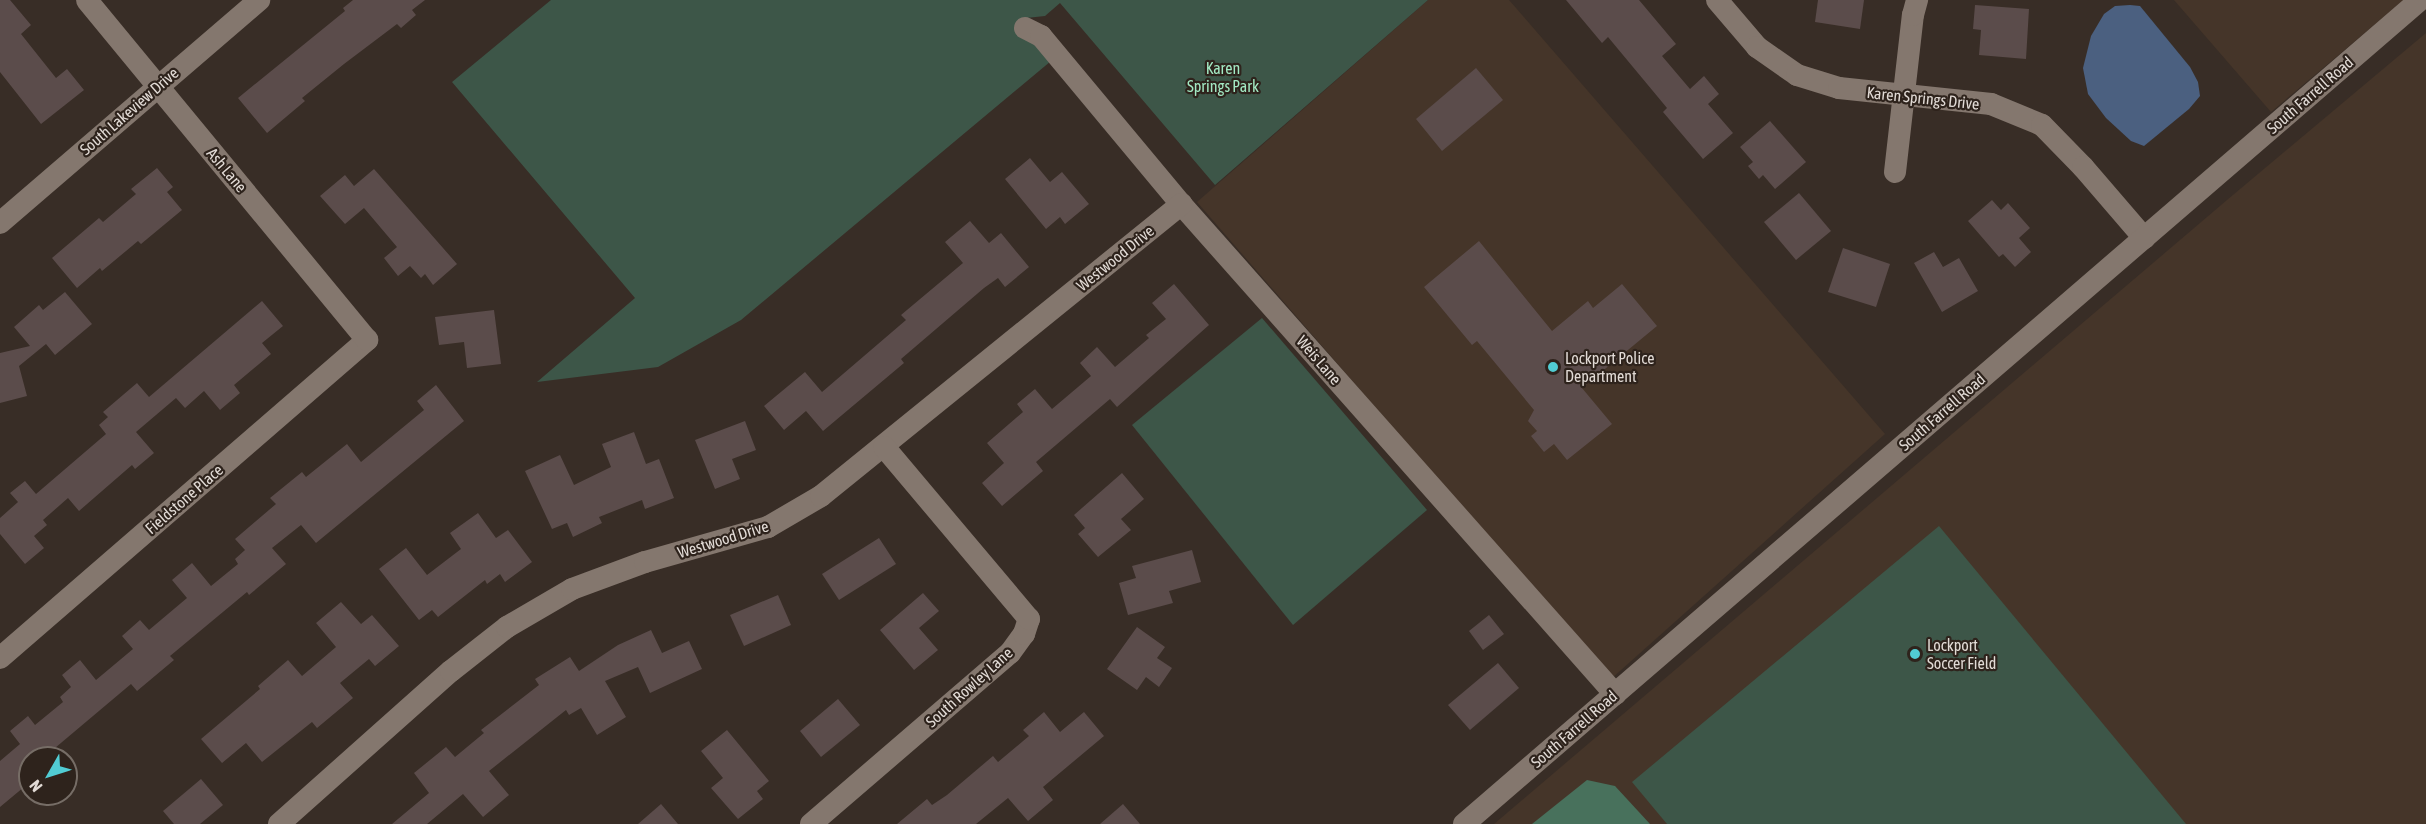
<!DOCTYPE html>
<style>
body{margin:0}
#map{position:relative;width:2426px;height:824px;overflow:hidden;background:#382d26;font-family:"Asap Condensed",sans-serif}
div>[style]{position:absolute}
.built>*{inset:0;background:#453529}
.green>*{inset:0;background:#3d5648}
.forest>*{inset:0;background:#48715c}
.water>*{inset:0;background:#4b6080}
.building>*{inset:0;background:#5b4c4b}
.minor>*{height:22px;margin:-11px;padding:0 11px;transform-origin:11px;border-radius:11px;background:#84776e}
.dots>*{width:16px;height:16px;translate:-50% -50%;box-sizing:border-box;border:3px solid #2e231c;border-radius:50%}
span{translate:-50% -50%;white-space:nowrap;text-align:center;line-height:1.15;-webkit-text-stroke:4.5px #2e231c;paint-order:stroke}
.park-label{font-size:16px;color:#a3eac4}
.street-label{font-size:16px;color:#e2dbd6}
.poi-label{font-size:16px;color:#e2dbd6}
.left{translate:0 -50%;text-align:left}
.north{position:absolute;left:18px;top:746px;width:60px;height:60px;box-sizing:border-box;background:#2e231c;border:2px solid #766d66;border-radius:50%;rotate:231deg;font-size:16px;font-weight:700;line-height:24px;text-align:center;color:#e2dbd6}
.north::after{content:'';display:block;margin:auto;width:21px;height:27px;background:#51ccd3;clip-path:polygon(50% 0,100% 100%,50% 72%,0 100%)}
</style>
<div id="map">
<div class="built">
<i style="clip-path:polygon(1428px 0,1509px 0,1885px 434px,1611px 679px,1197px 202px)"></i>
<i style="clip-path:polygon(2174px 0,2404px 0,2271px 112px)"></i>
<i style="clip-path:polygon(2426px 33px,2426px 824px,1494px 824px,2227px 200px)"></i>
</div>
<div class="green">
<i style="clip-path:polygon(551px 0,1428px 0,1215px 185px,1060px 3px,1045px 16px,1026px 18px,1057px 56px,741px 320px,658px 367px,537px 382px,635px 298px,452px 82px)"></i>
<i style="clip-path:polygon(1262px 318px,1427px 510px,1293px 625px,1132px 425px)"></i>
<i style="clip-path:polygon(1939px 526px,2186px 824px,1667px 824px,1632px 782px)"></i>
</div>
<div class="forest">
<i style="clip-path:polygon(1587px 780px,1615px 786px,1650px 824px,1532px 824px)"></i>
</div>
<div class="water">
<i style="clip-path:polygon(2130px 5px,2140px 6px,2190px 67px,2198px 82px,2200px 96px,2189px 109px,2144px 146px,2131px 141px,2106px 118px,2088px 94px,2083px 68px,2091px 36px,2104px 14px,2115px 6px)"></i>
</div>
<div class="building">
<i style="clip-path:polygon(0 0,10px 0,31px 25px,21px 34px,56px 78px,67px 69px,84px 90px,41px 124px,0 72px)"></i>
<i style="clip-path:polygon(353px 0,425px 0,412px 10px,416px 15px,401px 28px,397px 24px,344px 64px,302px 98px,305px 101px,267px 133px,238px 98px,345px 11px,343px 8px)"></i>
<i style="clip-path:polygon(1566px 0,1639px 0,1676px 44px,1662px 56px,1690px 89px,1704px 76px,1719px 94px,1708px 104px,1733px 133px,1703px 159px,1663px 112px,1667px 108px,1608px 37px,1602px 43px)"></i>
<i style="clip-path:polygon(1818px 0,1864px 0,1860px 29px,1815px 22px)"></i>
<i style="clip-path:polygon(1975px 5px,2029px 9px,2026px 59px,1979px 55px,1981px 30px,1973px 29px)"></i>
<i style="clip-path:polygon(1476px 68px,1503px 100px,1442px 151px,1416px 119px)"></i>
<i style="clip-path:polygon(1770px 121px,1806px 162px,1775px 189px,1763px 175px,1759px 179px,1748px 166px,1753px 162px,1740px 147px)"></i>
<i style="clip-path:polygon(1030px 158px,1050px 182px,1062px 172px,1089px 204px,1065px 224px,1060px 217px,1046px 229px,1005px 179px)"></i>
<i style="clip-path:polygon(157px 168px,173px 187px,167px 192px,182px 210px,141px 244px,138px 241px,102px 271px,100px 268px,77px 288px,52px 258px,99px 218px,103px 222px,136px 194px,131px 189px)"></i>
<i style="clip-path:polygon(374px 169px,457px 264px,433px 285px,425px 274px,421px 278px,410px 266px,398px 276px,384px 258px,397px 247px,364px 208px,345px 224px,320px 196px,345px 175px,354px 186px)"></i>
<i style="clip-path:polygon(1799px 193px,1831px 231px,1796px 260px,1764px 222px)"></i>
<i style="clip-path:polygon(1992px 200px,2001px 210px,2008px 203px,2030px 228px,2019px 238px,2031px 252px,2015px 267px,2003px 254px,1999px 257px,1968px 221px)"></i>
<i style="clip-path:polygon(970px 221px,989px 243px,1001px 233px,1029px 267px,1005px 287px,998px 278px,984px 288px,901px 359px,904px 363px,823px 431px,806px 411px,784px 430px,764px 406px,805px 372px,822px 392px,906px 320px,901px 315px,963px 263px,945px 242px)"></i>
<i style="clip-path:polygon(1479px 241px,1552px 331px,1588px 301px,1593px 308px,1622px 284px,1657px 326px,1582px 388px,1612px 424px,1567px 460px,1554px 444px,1544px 452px,1531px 436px,1537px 431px,1528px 421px,1534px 410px,1477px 341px,1472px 345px,1424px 287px)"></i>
<i style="clip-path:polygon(1843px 248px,1890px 264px,1876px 307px,1828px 292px)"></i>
<i style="clip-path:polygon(1934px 252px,1943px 267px,1959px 258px,1978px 291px,1942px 312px,1914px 263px)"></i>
<i style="clip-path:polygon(1174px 284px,1209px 325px,1117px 407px,1110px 399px,1036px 462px,1043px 471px,1002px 506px,982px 483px,1004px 463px,987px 443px,1023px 412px,1017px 404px,1035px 389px,1052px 409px,1091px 376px,1080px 363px,1097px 347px,1115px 367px,1149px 338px,1146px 335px,1166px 319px,1152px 303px)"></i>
<i style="clip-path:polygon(65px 292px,92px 324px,55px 355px,46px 344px,19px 366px,27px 396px,0 403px,0 353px,30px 346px,14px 327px,39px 305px,43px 310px)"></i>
<i style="clip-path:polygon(262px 301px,283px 326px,262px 343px,271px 354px,234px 385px,240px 393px,220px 410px,204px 391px,185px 408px,176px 398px,136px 432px,154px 453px,135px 469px,132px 465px,79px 511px,68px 498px,43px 520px,47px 525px,34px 536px,44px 548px,25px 564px,0 534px,0 518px,18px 502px,10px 493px,25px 481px,36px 494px,106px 434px,99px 425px,108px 417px,103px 412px,137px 383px,149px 397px)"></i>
<i style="clip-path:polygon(494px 310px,501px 364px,467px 368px,464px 342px,439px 345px,435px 317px)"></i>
<i style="clip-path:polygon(436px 385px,464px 421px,316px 543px,301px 525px,272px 548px,286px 564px,249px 595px,247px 592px,170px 656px,174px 660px,137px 691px,131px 684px,55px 748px,63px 758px,30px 758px,30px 782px,0 807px,0 761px,20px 744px,10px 731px,28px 716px,35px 725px,63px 702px,60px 697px,71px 687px,62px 675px,80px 660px,96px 680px,133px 649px,122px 636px,140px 620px,149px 630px,187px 598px,172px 580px,192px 563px,211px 586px,238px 564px,235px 559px,245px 550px,235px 539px,276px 504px,270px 498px,302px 472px,306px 477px,347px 444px,361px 462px,424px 410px,417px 401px)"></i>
<i style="clip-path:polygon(745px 421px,756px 450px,732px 459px,740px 479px,715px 489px,695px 440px)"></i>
<i style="clip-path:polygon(634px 432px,646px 464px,659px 459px,674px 498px,645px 509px,642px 500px,599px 517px,602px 523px,573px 537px,567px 523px,552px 529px,525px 471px,560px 455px,574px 485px,611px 467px,602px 444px)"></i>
<i style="clip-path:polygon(1122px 473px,1144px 499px,1121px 519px,1131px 530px,1098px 557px,1078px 534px,1085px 528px,1074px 515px)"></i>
<i style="clip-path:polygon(478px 513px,496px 538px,508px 530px,532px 562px,505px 582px,500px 574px,487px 584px,485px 580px,438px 617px,432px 610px,419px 620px,379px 569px,406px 548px,427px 575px,461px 549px,450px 533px)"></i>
<i style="clip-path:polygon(879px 538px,896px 564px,839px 600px,822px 574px)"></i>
<i style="clip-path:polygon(1192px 550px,1201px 582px,1169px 591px,1173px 603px,1128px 615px,1119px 583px,1136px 578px,1132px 566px)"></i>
<i style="clip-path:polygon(923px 593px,939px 611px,919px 628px,938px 650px,914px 670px,880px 630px)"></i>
<i style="clip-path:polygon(778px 595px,791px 625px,744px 646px,730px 615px)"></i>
<i style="clip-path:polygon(341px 602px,361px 624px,372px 615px,399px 646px,375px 666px,369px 659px,340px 683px,353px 698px,317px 728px,312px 722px,262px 762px,246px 743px,222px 763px,201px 739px,260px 689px,258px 686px,288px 660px,302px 676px,336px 647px,316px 623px)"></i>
<i style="clip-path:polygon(1489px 615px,1504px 634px,1483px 650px,1469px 631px)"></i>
<i style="clip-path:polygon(1137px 627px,1165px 647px,1157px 658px,1172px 668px,1159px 687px,1146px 677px,1137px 690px,1107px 669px)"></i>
<i style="clip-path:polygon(651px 630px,662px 653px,689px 641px,702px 669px,650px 693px,638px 667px,605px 681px,626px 717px,597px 735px,581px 708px,569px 715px,566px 710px,489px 771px,509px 795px,483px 817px,463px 794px,427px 824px,392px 824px,429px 793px,414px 773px,446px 747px,455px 757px,484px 733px,481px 730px,539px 685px,535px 679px,570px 657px,579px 671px,618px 645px)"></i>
<i style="clip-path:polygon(1498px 663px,1519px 688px,1470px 730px,1448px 705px)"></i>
<i style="clip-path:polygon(838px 699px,860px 725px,821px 757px,800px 731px)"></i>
<i style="clip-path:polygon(1044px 712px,1060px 732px,1084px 712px,1104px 736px,1043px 787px,1053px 800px,1028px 821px,1008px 798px,976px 824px,897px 824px,927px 799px,932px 805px,947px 795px,993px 756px,998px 762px,1029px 736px,1023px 730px)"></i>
<i style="clip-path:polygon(727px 730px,769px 781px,757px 791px,763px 799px,738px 819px,711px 788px,723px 778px,701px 751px)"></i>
<i style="clip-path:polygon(201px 779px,223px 805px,200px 824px,174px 824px,163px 811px)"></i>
<i style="clip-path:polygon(661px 804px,678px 824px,638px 824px)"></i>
<i style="clip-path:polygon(1123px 804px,1140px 824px,1100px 824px)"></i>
</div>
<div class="minor">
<i style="left:1717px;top:0;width:62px;rotate:49.6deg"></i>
<i style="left:1757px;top:47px;width:49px;rotate:35deg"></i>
<i style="left:1797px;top:75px;width:44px;rotate:17.2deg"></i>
<i style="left:1839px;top:88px;width:153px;rotate:6deg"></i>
<i style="left:1991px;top:104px;width:55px;rotate:22.4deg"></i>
<i style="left:2042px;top:125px;width:59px;rotate:45.7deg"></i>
<i style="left:2083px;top:167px;width:94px;rotate:49.3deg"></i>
<i style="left:1025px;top:28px;width:18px;rotate:27deg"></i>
<i style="left:1041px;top:36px;width:219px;rotate:50.2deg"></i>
<i style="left:1181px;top:204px;width:655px;rotate:48.47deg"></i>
<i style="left:1895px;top:172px;width:158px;rotate:-83.5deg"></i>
<i style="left:1913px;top:15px;width:16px;rotate:-75deg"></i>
<i style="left:0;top:223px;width:342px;rotate:-40.7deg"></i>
<i style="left:0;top:658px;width:486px;rotate:-40.9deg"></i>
<i style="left:367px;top:340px;width:440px;rotate:-129.5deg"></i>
<i style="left:279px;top:824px;width:230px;rotate:-41.7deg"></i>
<i style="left:451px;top:671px;width:71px;rotate:-38.2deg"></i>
<i style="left:507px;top:627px;width:75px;rotate:-30.3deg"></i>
<i style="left:572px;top:589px;width:78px;rotate:-20.3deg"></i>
<i style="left:645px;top:562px;width:128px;rotate:-15.9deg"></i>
<i style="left:768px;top:527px;width:61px;rotate:-30.3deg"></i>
<i style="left:821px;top:496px;width:464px;rotate:-39deg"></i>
<i style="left:811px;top:824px;width:262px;rotate:-40.7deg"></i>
<i style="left:1010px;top:653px;width:24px;rotate:-54deg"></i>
<i style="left:1024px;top:634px;width:16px;rotate:-72deg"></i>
<i style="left:1029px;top:619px;width:225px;rotate:-130.1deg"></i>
<i style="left:1464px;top:824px;width:1262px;rotate:-40.76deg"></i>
</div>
<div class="dots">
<i style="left:1553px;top:367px;background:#51ccd3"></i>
<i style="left:1915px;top:654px;background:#51ccd3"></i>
</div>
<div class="park-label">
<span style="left:1223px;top:77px">Karen<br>Springs Park</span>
</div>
<div class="street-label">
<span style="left:2310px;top:95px;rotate:-41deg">South Farrell Road</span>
<span style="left:1923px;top:98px;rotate:6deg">Karen Springs Drive</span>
<span style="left:129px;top:111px;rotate:-41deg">South Lakeview Drive</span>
<span style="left:227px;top:170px;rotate:50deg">Ash Lane</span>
<span style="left:1115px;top:258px;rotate:-39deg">Westwood Drive</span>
<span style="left:1319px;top:360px;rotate:49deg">Weis Lane</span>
<span style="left:1942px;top:412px;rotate:-41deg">South Farrell Road</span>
<span style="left:184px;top:499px;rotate:-41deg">Fieldstone Place</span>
<span style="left:723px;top:539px;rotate:-17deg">Westwood Drive</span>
<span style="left:969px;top:687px;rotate:-42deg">South Rowley Lane</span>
<span style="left:1574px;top:729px;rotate:-41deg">South Farrell Road</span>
</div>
<div class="poi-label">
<span class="left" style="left:1565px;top:367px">Lockport Police<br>Department</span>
<span class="left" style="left:1927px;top:654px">Lockport<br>Soccer Field</span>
</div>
<div class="north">N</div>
</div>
